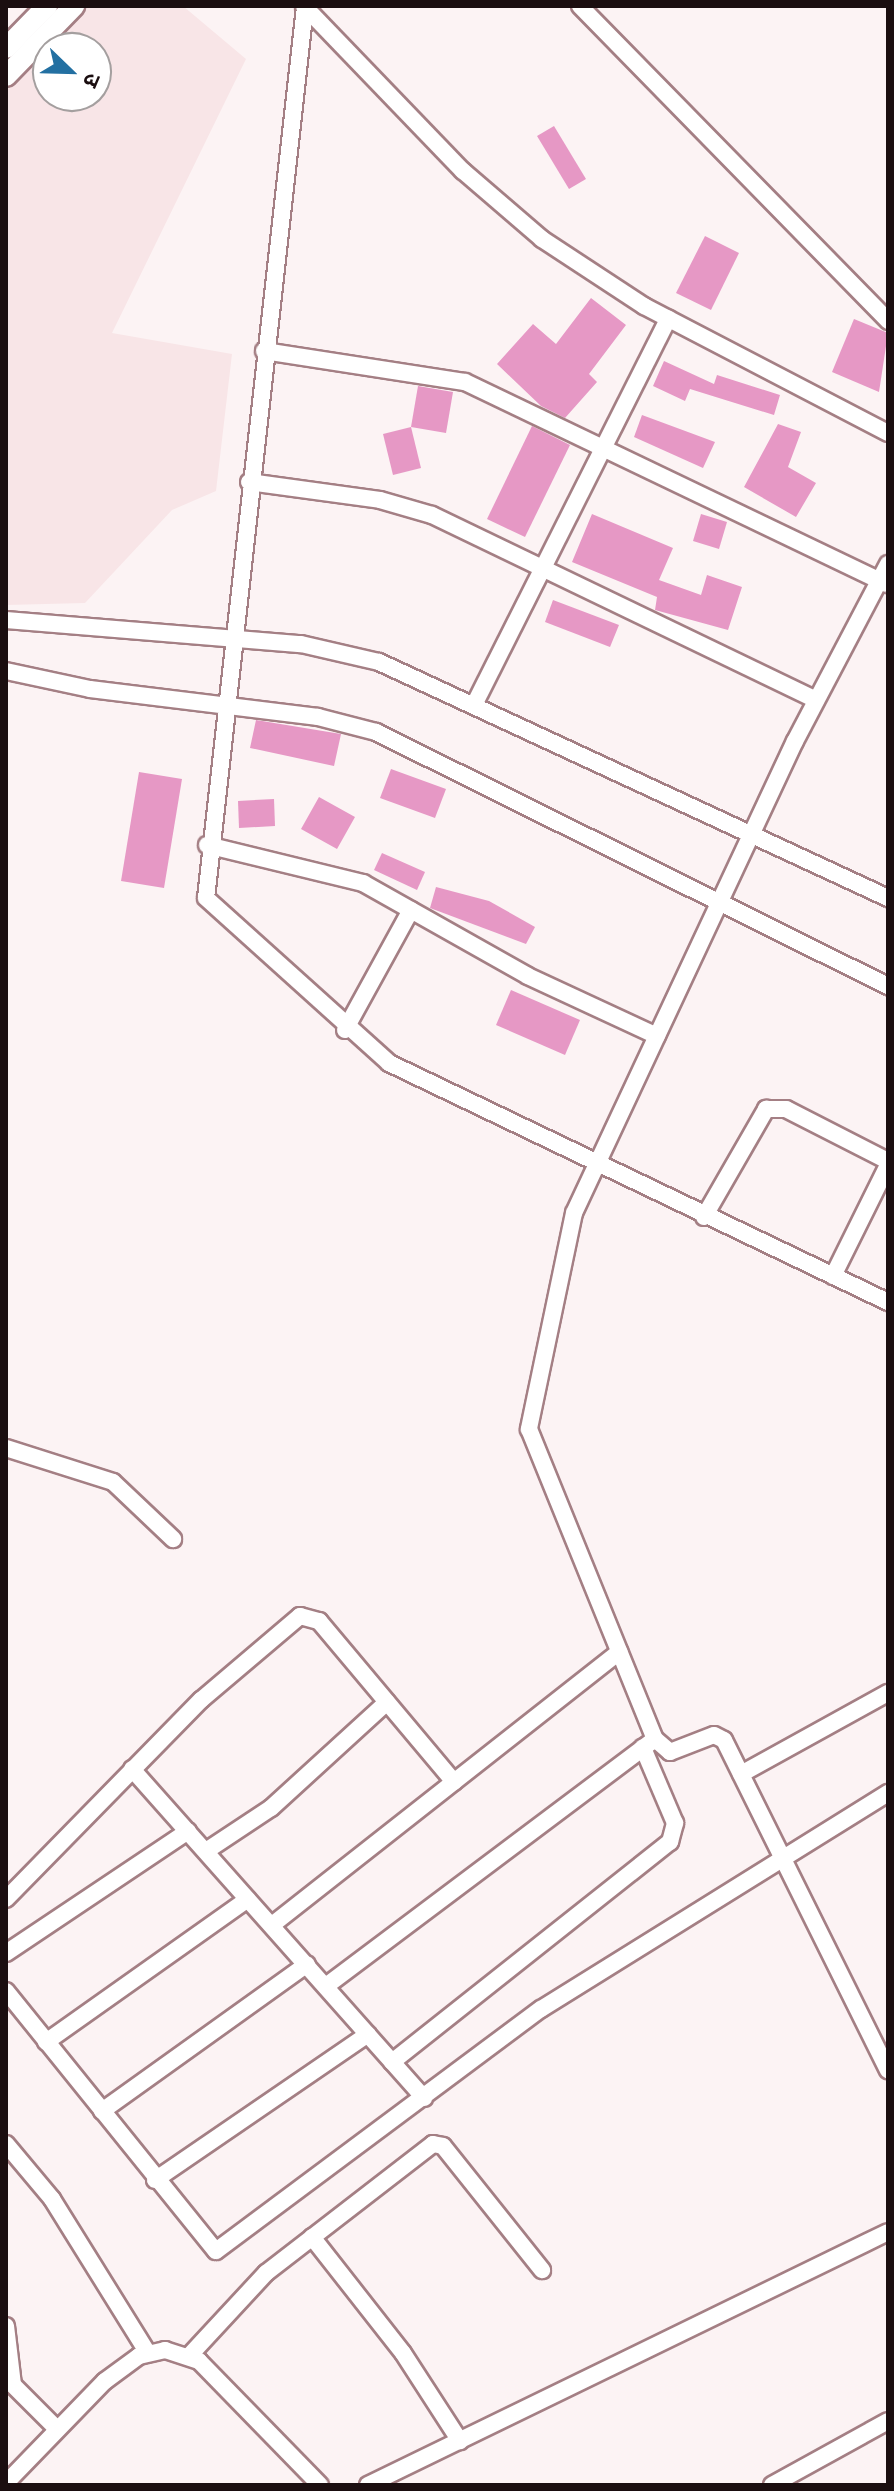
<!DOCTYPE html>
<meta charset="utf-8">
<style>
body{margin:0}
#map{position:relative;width:894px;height:2491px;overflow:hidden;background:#fcf3f4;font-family:Commissioner,"Noto Sans Devanagari",sans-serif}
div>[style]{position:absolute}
.built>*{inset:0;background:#f8e5e7}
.building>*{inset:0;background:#e698c5}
.roads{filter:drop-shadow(2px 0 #a47f84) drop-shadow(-2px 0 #a47f84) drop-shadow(0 2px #a47f84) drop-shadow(0 -2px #a47f84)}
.minor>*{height:16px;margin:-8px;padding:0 8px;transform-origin:8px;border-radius:8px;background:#fff}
.tertiary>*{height:20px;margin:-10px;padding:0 10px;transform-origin:10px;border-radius:10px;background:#fff}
span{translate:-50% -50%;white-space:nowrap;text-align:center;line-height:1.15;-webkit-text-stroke:7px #fff;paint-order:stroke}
.frame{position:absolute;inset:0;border:8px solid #1b0e10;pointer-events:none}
.north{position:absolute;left:32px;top:32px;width:80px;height:80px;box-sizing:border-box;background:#fff;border:2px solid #a49f9f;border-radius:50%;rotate:113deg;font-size:22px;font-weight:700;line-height:32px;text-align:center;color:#1b0e10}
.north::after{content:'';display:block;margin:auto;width:28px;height:36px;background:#2370a2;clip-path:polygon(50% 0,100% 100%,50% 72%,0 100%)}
</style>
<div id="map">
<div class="built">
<i style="clip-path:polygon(evenodd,78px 6px,183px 6px,246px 59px,112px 333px,232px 354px,216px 491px,172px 510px,85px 603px,6px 605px,6px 85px,78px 6px,48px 48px,96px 48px,96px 96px,48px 96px,48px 48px)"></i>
</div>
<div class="building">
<i style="clip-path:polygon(554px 126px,586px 179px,569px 189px,537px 136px)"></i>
<i style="clip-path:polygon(705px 236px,739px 253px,711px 310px,676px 293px)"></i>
<i style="clip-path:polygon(591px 298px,626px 325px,589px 374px,597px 382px,565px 418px,541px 406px,497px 364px,533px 324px,556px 344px)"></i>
<i style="clip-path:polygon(854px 319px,888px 333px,879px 392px,832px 372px)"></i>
<i style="clip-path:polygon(664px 361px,714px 384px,717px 375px,780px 395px,774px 415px,690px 389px,685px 401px,653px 386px)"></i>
<i style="clip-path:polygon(418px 386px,453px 392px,446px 433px,411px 427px)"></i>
<i style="clip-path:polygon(642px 415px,715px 442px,703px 468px,634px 437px)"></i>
<i style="clip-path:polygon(778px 424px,801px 432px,788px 467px,816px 483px,796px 517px,744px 487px)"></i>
<i style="clip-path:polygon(532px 426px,570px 445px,525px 537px,487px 519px)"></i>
<i style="clip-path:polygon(411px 427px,421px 468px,393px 475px,383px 434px)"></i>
<i style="clip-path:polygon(592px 514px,673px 548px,659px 580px,701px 595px,707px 575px,742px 587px,728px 630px,655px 610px,657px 597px,572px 562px)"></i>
<i style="clip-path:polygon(701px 514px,727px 522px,719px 549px,693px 541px)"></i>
<i style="clip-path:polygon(553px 600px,619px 625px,610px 647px,545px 622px)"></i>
<i style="clip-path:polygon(256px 720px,341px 734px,334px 766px,250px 748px)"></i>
<i style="clip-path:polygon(391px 769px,446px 789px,435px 818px,380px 798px)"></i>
<i style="clip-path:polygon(139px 772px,182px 779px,164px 888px,121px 881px)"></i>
<i style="clip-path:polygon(319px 797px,355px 817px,337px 849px,301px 829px)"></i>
<i style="clip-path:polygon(274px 799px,275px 826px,239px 828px,238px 801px)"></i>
<i style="clip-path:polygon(382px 853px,425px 872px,417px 890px,374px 870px)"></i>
<i style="clip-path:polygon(436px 887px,489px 901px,535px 927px,526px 944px,430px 908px)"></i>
<i style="clip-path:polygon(511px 990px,580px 1020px,565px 1055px,496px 1025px)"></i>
</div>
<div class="roads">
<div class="minor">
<i style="left:304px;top:6px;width:229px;rotate:46.1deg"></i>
<i style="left:463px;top:171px;width:104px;rotate:40.7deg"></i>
<i style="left:542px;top:239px;width:122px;rotate:33.3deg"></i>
<i style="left:644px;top:306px;width:275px;rotate:27.5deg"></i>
<i style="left:580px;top:6px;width:441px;rotate:45.6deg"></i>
<i style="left:305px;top:7px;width:896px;rotate:96.34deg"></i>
<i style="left:206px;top:898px;width:246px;rotate:42deg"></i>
<i style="left:389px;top:1063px;width:553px;rotate:25.59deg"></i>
<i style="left:264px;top:351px;width:203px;rotate:8.8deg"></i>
<i style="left:465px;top:382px;width:467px;rotate:25.6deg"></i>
<i style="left:249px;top:482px;width:132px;rotate:7.8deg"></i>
<i style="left:380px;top:500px;width:54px;rotate:16.1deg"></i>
<i style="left:432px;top:515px;width:426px;rotate:25.7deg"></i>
<i style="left:888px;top:564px;width:200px;rotate:117.7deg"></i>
<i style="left:795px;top:741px;width:521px;rotate:115.09deg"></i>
<i style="left:574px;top:1213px;width:221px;rotate:101.8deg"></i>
<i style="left:529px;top:1429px;width:335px;rotate:67.9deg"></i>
<i style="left:655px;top:1739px;width:20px;rotate:41deg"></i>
<i style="left:670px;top:1752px;width:47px;rotate:-21.1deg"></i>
<i style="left:714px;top:1735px;width:11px;rotate:27deg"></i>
<i style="left:724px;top:1740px;width:369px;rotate:63.6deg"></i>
<i style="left:6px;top:620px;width:296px;rotate:4.7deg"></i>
<i style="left:301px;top:644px;width:80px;rotate:13deg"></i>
<i style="left:379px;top:662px;width:561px;rotate:24.87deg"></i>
<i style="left:6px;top:671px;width:86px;rotate:12.1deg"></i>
<i style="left:90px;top:689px;width:230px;rotate:7deg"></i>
<i style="left:318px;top:717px;width:60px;rotate:14.5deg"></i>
<i style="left:376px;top:732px;width:572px;rotate:26.39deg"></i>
<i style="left:476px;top:701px;width:428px;rotate:-63.3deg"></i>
<i style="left:207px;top:845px;width:161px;rotate:13.7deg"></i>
<i style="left:363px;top:883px;width:189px;rotate:29.4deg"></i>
<i style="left:528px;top:976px;width:142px;rotate:24.9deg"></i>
<i style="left:345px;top:1030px;width:137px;rotate:-61.2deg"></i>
<i style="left:704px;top:1217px;width:125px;rotate:-60.1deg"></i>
<i style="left:766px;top:1109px;width:20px"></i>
<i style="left:786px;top:1109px;width:114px;rotate:27deg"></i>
<i style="left:833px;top:1276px;width:124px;rotate:-63.6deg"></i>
<i style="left:6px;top:1448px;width:112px;rotate:17.6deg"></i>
<i style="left:113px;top:1482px;width:83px;rotate:43.5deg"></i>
<i style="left:132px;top:1769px;width:440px;rotate:48.4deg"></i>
<i style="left:741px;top:1774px;width:168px;rotate:-28.9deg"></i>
<i style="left:206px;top:1851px;width:78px;rotate:-33.5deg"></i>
<i style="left:271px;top:1808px;width:157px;rotate:-42.4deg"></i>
<i style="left:6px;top:1899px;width:279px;rotate:-45.6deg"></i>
<i style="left:201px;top:1700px;width:130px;rotate:-40.3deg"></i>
<i style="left:300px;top:1616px;width:20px;rotate:15deg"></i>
<i style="left:319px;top:1621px;width:210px;rotate:50deg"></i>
<i style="left:272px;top:1925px;width:442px;rotate:-38.2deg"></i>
<i style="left:6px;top:1953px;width:219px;rotate:-33.8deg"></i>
<i style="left:326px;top:1986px;width:406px;rotate:-36.9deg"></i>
<i style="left:6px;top:1991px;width:334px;rotate:51.1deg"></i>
<i style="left:216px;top:2251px;width:405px;rotate:-36.7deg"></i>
<i style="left:541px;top:2009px;width:409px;rotate:-31.9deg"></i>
<i style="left:46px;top:2042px;width:247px;rotate:-35.3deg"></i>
<i style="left:392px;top:2062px;width:355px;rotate:-38.4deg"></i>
<i style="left:670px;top:1842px;width:20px;rotate:-75deg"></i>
<i style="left:675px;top:1823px;width:82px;rotate:-113.1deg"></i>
<i style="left:102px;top:2111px;width:252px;rotate:-35.6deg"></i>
<i style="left:6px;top:2144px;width:72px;rotate:50.1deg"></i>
<i style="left:52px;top:2199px;width:181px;rotate:58.1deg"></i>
<i style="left:155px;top:2180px;width:258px;rotate:-34.4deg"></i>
<i style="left:312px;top:2237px;width:147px;rotate:51.9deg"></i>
<i style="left:403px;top:2353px;width:105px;rotate:57.1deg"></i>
<i style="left:6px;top:2326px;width:59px;rotate:83.2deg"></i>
<i style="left:13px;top:2385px;width:61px;rotate:45deg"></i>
<i style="left:190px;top:2355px;width:112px;rotate:-47.2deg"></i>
<i style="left:266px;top:2273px;width:211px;rotate:-37.7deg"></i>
<i style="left:433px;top:2144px;width:10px;rotate:11deg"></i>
<i style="left:443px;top:2146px;width:159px;rotate:51.4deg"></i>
<i style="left:6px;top:2483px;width:142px;rotate:-45.9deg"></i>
<i style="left:105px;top:2381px;width:42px;rotate:-36.3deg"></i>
<i style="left:139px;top:2356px;width:27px;rotate:-13deg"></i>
<i style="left:165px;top:2350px;width:36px;rotate:18deg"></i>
<i style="left:199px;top:2361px;width:173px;rotate:45.7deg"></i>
<i style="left:368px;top:2485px;width:578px;rotate:-25.94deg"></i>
<i style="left:772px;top:2485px;width:132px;rotate:-28.9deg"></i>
</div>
<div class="tertiary">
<i style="left:6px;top:48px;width:59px;rotate:-45.7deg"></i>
<i style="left:6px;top:76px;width:98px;rotate:-45.8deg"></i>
</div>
</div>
<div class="frame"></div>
<div class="north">उ</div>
</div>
